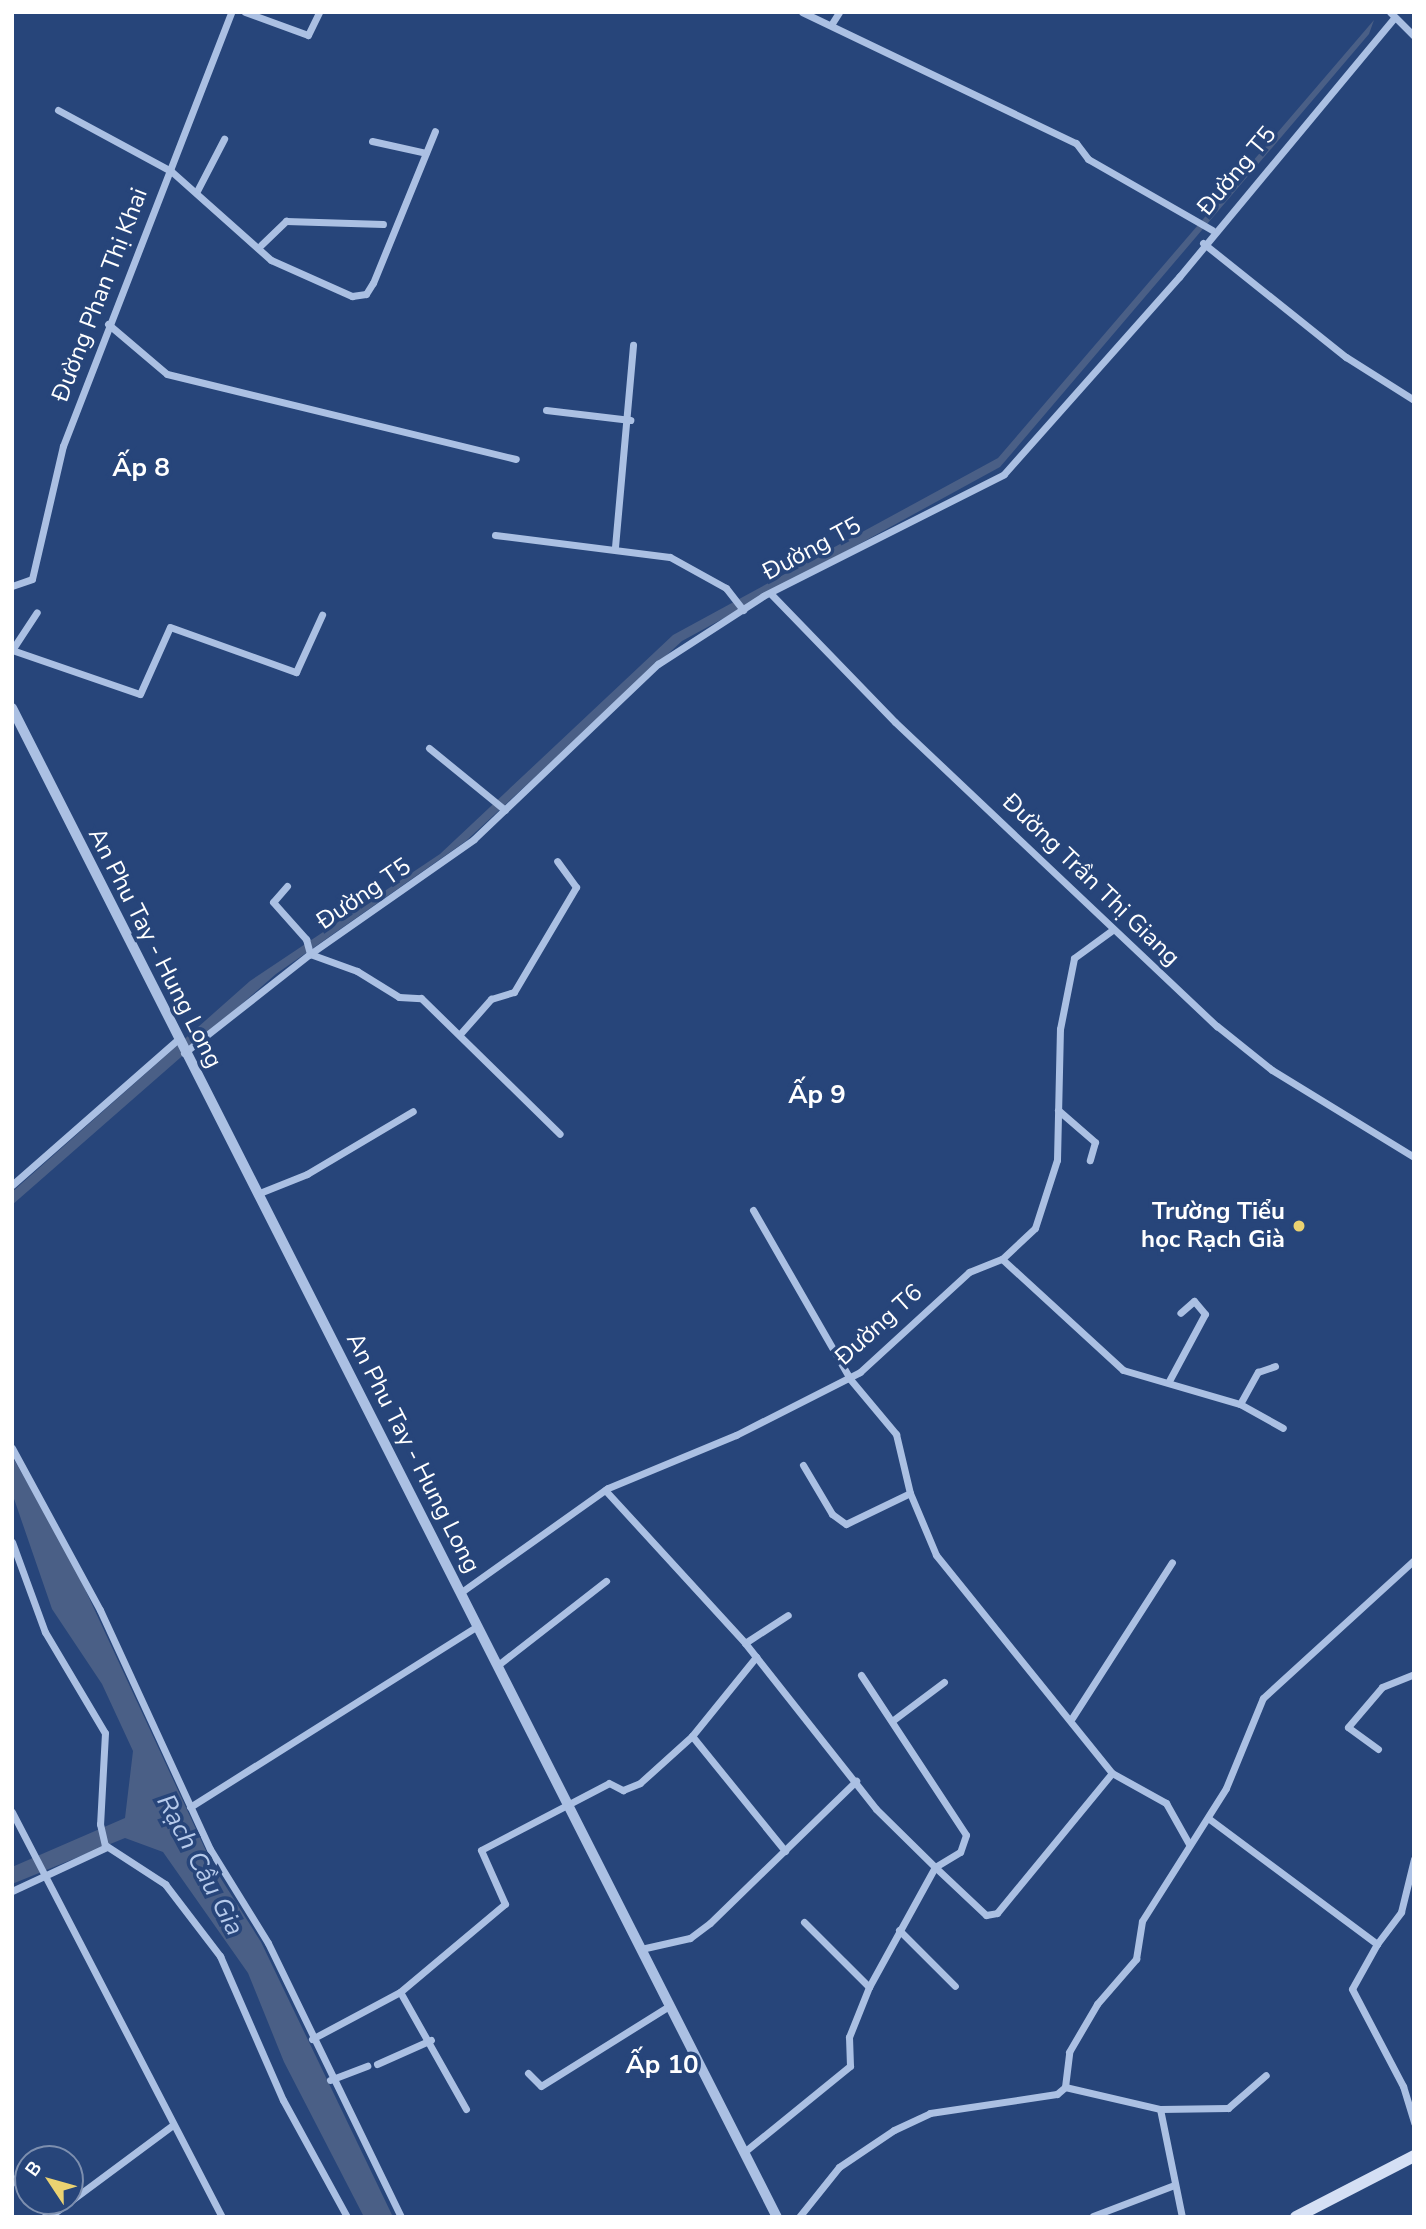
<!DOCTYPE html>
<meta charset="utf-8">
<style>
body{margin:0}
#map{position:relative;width:1426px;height:2229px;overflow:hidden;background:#27457a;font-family:"Nunito Sans",sans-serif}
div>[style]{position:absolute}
.water>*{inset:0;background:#4a5f86}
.minor>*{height:7px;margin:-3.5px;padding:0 3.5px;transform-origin:3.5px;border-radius:3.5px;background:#abc0e3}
.tertiary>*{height:10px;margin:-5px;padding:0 5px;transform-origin:5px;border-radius:5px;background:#abc0e3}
.secondary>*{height:12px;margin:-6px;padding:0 6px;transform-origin:6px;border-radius:6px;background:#d4dff4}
.dots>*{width:19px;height:19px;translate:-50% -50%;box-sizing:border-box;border:4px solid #27457a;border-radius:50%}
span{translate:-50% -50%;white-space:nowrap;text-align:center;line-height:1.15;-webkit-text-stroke:7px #27457a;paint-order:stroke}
.street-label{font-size:24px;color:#fff}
.poi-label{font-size:24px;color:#fff;font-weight:700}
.right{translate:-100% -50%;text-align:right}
.neighbourhood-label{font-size:26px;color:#fff;font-weight:700}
.water-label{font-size:26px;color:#b6caeb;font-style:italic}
.frame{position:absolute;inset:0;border:14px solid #fff;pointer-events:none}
.north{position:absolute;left:14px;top:2145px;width:70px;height:70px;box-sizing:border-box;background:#27457a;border:2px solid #7d8faf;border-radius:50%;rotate:306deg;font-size:19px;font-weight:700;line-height:28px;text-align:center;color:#fff}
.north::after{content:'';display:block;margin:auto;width:24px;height:32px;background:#ebd271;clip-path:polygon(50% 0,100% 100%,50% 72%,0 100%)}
</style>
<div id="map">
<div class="water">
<i style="clip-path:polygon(1374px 20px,1369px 34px,1000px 467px,682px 641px,466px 841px,276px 974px,12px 1205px,12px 1192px,250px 981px,440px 854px,673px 635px,998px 458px)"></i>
<i style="clip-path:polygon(12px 1456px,72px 1561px,213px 1866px,261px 1942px,393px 2217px,364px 2217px,284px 2062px,248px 1973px,163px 1852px,125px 1838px,12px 1884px,12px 1867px,125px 1818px,133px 1751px,102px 1684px,52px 1609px,12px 1493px)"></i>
</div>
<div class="minor">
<i style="left:245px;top:12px;width:67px;rotate:20.1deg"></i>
<i style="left:308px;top:35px;width:25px;rotate:-64deg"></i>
<i style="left:802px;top:12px;width:304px;rotate:25.6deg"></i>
<i style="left:1076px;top:143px;width:20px;rotate:53deg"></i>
<i style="left:1088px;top:159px;width:143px;rotate:29.8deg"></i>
<i style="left:1390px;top:12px;width:34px;rotate:45deg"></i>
<i style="left:831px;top:25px;width:15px;rotate:-58deg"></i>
<i style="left:58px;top:110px;width:128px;rotate:28.4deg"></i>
<i style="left:171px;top:171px;width:134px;rotate:41.7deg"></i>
<i style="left:271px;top:260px;width:89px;rotate:24deg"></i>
<i style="left:352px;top:296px;width:14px;rotate:-8deg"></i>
<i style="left:366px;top:294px;width:13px;rotate:-58deg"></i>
<i style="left:373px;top:283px;width:164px;rotate:-67.8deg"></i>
<i style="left:372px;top:141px;width:55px;rotate:12.5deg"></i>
<i style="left:197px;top:191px;width:59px;rotate:-62.6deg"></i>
<i style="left:1203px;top:243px;width:183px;rotate:38.6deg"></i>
<i style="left:1346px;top:357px;width:80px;rotate:32.3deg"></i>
<i style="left:261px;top:245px;width:35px;rotate:-44deg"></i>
<i style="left:286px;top:221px;width:97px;rotate:1.8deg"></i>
<i style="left:108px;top:324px;width:77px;rotate:40.3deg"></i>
<i style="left:167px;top:374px;width:359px;rotate:13.7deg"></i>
<i style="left:546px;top:410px;width:85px;rotate:6.8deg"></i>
<i style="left:495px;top:535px;width:176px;rotate:7.2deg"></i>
<i style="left:670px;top:557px;width:64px;rotate:29deg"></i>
<i style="left:726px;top:588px;width:28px;rotate:52deg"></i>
<i style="left:615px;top:547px;width:203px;rotate:-84.9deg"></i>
<i style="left:12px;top:586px;width:21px;rotate:-19deg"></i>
<i style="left:32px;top:579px;width:137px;rotate:-76.9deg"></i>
<i style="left:63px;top:446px;width:465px;rotate:-68.8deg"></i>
<i style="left:771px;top:594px;width:178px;rotate:45.9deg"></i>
<i style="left:895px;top:722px;width:443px;rotate:43.4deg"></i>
<i style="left:1217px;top:1026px;width:70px;rotate:38.7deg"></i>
<i style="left:1272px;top:1070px;width:167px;rotate:31.5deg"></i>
<i style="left:12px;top:650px;width:135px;rotate:19deg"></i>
<i style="left:140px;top:694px;width:73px;rotate:-65.9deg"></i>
<i style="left:170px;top:627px;width:134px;rotate:19.7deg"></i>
<i style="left:296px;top:672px;width:63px;rotate:-65.5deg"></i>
<i style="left:12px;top:650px;width:45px;rotate:-56.7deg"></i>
<i style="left:429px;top:748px;width:98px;rotate:39.2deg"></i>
<i style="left:287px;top:886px;width:21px;rotate:131deg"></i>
<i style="left:273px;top:902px;width:50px;rotate:48.3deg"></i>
<i style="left:306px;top:939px;width:16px;rotate:75deg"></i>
<i style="left:310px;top:954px;width:50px;rotate:19.9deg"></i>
<i style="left:357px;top:971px;width:49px;rotate:31.8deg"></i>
<i style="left:399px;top:997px;width:22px;rotate:3deg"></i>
<i style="left:421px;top:998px;width:194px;rotate:44.4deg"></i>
<i style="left:460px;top:1034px;width:47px;rotate:-48.5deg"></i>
<i style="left:491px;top:999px;width:24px;rotate:-17deg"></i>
<i style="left:514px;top:992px;width:122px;rotate:-59.4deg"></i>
<i style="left:576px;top:887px;width:32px;rotate:-126deg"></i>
<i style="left:184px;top:1053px;width:160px;rotate:-38.2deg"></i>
<i style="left:310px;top:954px;width:200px;rotate:-35deg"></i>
<i style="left:474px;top:839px;width:254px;rotate:-43.6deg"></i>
<i style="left:658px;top:664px;width:125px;rotate:-32.9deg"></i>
<i style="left:763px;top:596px;width:270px;rotate:-26.8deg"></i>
<i style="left:1004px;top:474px;width:264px;rotate:-48.4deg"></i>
<i style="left:1179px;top:277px;width:337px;rotate:-50.3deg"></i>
<i style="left:1058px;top:1110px;width:49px;rotate:40.9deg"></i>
<i style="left:1095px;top:1142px;width:19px;rotate:106deg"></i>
<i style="left:12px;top:1185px;width:220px;rotate:-41.3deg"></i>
<i style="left:257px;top:1194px;width:54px;rotate:-21.8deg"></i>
<i style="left:307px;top:1174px;width:123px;rotate:-30.7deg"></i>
<i style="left:753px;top:1210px;width:195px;rotate:60.1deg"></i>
<i style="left:850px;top:1379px;width:72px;rotate:50.1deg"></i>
<i style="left:896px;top:1434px;width:61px;rotate:76.7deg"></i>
<i style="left:910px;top:1493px;width:67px;rotate:67.2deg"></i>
<i style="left:936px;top:1555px;width:280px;rotate:51.1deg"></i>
<i style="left:1002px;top:1259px;width:164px;rotate:42.5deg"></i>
<i style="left:1123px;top:1370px;width:122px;rotate:16.2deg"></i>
<i style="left:1240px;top:1404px;width:49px;rotate:29.2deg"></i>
<i style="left:1169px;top:1381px;width:76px;rotate:-61.8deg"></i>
<i style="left:1205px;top:1314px;width:17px;rotate:-130deg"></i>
<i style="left:1194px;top:1301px;width:18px;rotate:139deg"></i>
<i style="left:1240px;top:1404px;width:37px;rotate:-61deg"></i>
<i style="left:1258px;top:1372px;width:18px;rotate:-19deg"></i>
<i style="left:12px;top:1448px;width:184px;rotate:61.5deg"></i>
<i style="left:100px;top:1610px;width:263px;rotate:65.3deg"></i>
<i style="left:210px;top:1849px;width:110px;rotate:58.3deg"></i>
<i style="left:268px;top:1943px;width:305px;rotate:64.1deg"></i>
<i style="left:803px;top:1465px;width:57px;rotate:59.4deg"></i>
<i style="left:832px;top:1514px;width:17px;rotate:36deg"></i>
<i style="left:846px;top:1524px;width:71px;rotate:-25.8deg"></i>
<i style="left:605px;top:1490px;width:207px;rotate:47.5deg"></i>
<i style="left:745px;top:1643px;width:211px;rotate:51.7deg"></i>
<i style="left:876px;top:1809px;width:83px;rotate:44.5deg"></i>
<i style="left:935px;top:1867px;width:137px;rotate:118.8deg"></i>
<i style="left:869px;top:1987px;width:54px;rotate:111.8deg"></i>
<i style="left:849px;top:2037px;width:29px;rotate:88deg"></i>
<i style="left:850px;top:2066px;width:136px;rotate:140.9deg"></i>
<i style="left:12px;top:1542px;width:96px;rotate:69.9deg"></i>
<i style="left:45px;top:1632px;width:117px;rotate:59.3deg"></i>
<i style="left:105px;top:1733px;width:91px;rotate:93.1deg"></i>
<i style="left:100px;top:1824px;width:22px;rotate:77deg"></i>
<i style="left:105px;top:1845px;width:72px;rotate:33deg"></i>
<i style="left:165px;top:1884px;width:91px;rotate:52.6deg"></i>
<i style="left:220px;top:1956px;width:157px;rotate:66.4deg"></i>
<i style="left:283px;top:2100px;width:133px;rotate:61.3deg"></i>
<i style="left:460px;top:1593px;width:181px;rotate:-35.4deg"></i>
<i style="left:608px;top:1488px;width:139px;rotate:-22.5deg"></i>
<i style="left:736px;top:1435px;width:139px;rotate:-26.9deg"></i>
<i style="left:860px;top:1372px;width:148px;rotate:-42.5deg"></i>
<i style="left:969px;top:1272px;width:35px;rotate:-22deg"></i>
<i style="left:1002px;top:1259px;width:45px;rotate:-43.2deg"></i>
<i style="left:1035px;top:1228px;width:71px;rotate:-72.1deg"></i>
<i style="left:1057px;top:1160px;width:131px;rotate:-88.7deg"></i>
<i style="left:1060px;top:1029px;width:72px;rotate:-78.8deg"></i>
<i style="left:1074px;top:958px;width:46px;rotate:-36.1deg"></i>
<i style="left:745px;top:1643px;width:51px;rotate:-33.1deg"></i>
<i style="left:498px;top:1665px;width:137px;rotate:-37.9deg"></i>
<i style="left:861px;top:1675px;width:191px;rotate:56.7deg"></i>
<i style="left:966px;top:1835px;width:18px;rotate:109deg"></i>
<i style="left:960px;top:1852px;width:29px;rotate:149deg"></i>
<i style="left:935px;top:1867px;width:70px;rotate:43.3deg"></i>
<i style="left:986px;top:1915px;width:11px;rotate:-10deg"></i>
<i style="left:997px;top:1913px;width:181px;rotate:-50.6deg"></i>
<i style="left:1112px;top:1773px;width:62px;rotate:29.1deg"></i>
<i style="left:1166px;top:1803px;width:47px;rotate:60.7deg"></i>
<i style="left:1072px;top:1718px;width:185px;rotate:-57.3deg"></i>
<i style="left:892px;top:1721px;width:65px;rotate:-36.9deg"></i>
<i style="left:692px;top:1736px;width:148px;rotate:51deg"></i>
<i style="left:1378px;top:1749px;width:37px;rotate:-144deg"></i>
<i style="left:1348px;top:1727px;width:52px;rotate:-49.6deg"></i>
<i style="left:1382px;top:1687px;width:35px;rotate:-22deg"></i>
<i style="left:190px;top:1807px;width:339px;rotate:-32.2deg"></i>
<i style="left:12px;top:1812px;width:456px;rotate:62.6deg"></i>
<i style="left:1208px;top:1818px;width:211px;rotate:36.7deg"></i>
<i style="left:1377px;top:1944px;width:40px;rotate:-53deg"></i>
<i style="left:1401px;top:1912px;width:55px;rotate:-76.2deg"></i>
<i style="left:12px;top:1891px;width:105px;rotate:-24.9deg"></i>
<i style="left:804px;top:1922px;width:92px;rotate:45deg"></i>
<i style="left:899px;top:1930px;width:79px;rotate:45deg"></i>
<i style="left:1377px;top:1944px;width:51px;rotate:119.1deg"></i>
<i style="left:1352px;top:1989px;width:110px;rotate:62.3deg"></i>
<i style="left:1403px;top:2086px;width:39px;rotate:73deg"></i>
<i style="left:641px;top:1949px;width:50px;rotate:-12.7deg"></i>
<i style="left:690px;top:1938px;width:25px;rotate:-37deg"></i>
<i style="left:710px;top:1923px;width:204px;rotate:-44.2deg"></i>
<i style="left:312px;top:2039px;width:100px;rotate:-28.1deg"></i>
<i style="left:377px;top:2064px;width:59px;rotate:-24deg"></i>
<i style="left:528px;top:2073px;width:18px;rotate:45deg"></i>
<i style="left:541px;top:2086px;width:151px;rotate:-32deg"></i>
<i style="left:330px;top:2080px;width:40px;rotate:-21deg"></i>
<i style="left:1065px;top:2087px;width:98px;rotate:13deg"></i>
<i style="left:1160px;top:2109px;width:110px;rotate:78.5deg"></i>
<i style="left:466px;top:2109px;width:134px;rotate:-119.4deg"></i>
<i style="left:400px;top:1992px;width:137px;rotate:-40deg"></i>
<i style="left:505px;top:1904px;width:59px;rotate:-114deg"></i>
<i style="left:481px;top:1850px;width:144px;rotate:-27.6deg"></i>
<i style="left:609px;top:1783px;width:16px;rotate:27deg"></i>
<i style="left:623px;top:1790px;width:18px;rotate:-22deg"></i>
<i style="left:640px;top:1783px;width:70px;rotate:-42.1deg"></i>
<i style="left:692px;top:1736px;width:102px;rotate:-51deg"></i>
<i style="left:1160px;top:2109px;width:68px;rotate:-0.8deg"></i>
<i style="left:1228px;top:2108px;width:50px;rotate:-41deg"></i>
<i style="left:12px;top:2178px;width:23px;rotate:47deg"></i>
<i style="left:34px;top:2201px;width:21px;rotate:45deg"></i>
<i style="left:1093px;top:2216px;width:87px;rotate:-20.9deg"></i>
<i style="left:49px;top:2217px;width:154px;rotate:-36.6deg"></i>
<i style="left:799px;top:2217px;width:64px;rotate:-51.3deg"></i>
<i style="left:839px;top:2167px;width:66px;rotate:-33.9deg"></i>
<i style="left:894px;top:2130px;width:40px;rotate:-25deg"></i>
<i style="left:930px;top:2113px;width:128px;rotate:-8.5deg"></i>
<i style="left:1057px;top:2094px;width:11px;rotate:-41deg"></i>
<i style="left:1065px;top:2087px;width:35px;rotate:-83deg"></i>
<i style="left:1069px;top:2052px;width:56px;rotate:-59.7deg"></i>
<i style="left:1097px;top:2004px;width:60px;rotate:-49.1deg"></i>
<i style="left:1136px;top:1959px;width:38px;rotate:-81deg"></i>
<i style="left:1142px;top:1921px;width:157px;rotate:-57.7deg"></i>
<i style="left:1226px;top:1788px;width:97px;rotate:-67.7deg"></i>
<i style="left:1263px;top:1698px;width:205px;rotate:-42.4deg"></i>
</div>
<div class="tertiary">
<i style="left:12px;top:708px;width:1692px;rotate:63.12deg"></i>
</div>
<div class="secondary">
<i style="left:1296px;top:2217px;width:133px;rotate:-27.3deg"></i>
</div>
<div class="dots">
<i style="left:1299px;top:1226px;background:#ebd271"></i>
</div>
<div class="street-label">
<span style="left:1237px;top:171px;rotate:-50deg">Đường T5</span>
<span style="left:100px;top:295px;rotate:-69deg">Đường Phan Thị Khai</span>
<span style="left:812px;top:549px;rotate:-28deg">Đường T5</span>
<span style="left:1091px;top:880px;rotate:44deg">Đường Trần Thị Giang</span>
<span style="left:364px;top:894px;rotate:-34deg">Đường T5</span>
<span style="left:155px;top:948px;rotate:63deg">An Phu Tay - Hung Long</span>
<span style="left:879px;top:1325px;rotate:-42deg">Đường T6</span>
<span style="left:413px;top:1453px;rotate:63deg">An Phu Tay - Hung Long</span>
</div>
<div class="poi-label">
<span class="right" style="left:1285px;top:1226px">Trường Tiểu<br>học Rạch Già</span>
</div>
<div class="neighbourhood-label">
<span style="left:141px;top:468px">Ấp 8</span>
<span style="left:817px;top:1095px">Ấp 9</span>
<span style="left:662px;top:2065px">Ấp 10</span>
</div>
<div class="water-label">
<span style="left:200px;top:1865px;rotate:62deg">Rạch Cầu Gia</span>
</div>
<div class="frame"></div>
<div class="north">B</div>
</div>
